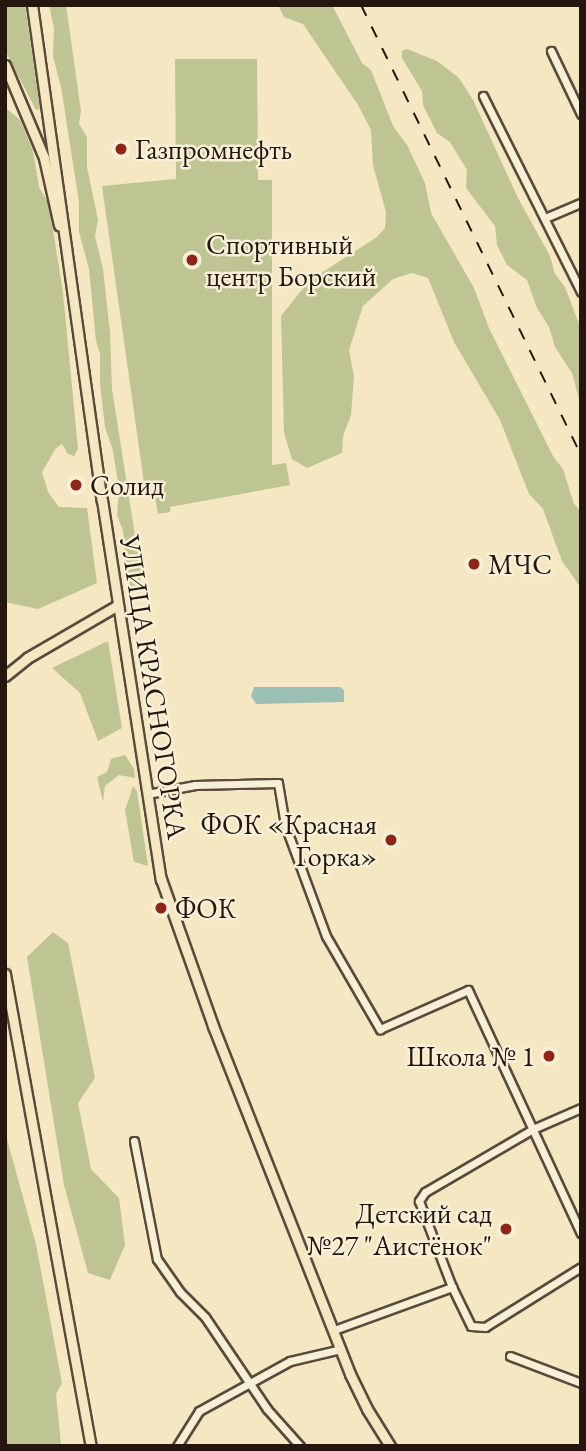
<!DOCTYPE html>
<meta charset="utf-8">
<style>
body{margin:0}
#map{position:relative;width:586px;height:1451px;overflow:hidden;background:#f4e7c2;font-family:"EB Garamond",serif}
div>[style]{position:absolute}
.green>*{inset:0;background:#bec592}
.water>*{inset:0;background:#9cbfb5}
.roads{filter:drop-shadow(2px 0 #594b3c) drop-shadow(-2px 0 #594b3c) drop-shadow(0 2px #594b3c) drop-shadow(0 -2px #594b3c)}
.minor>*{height:7px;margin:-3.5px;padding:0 3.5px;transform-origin:3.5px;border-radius:3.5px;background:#f8efd7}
.major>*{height:9px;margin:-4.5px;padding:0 4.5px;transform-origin:4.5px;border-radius:4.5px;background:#f4e7c2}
.rail>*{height:2px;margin-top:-1px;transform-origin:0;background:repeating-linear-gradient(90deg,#25170f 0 12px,transparent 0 24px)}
.dots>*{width:19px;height:19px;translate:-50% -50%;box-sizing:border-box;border:4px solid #f8efd7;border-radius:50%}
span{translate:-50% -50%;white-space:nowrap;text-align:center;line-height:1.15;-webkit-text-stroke:5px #f8efd7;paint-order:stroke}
.poi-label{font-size:28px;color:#25170f}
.left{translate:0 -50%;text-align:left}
.right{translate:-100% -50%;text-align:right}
.street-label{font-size:28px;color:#25170f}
.frame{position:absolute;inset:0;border:7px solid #25170f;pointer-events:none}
</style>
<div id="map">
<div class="green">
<i style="clip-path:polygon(5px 5px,25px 5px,40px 109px,36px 110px,5px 50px)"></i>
<i style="clip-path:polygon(49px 5px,66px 5px,81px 111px,79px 124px,87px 137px,87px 167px,98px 220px,95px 236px,103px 269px,110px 333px,112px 389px,141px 574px,139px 585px,131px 587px,127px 578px,123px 531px,117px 515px,119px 489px,113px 451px,105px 427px,100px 384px,100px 353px,96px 341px,89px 269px,79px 232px,79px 202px,61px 87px,53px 56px,54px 28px)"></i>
<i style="clip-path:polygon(278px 5px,332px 5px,362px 63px,371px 70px,393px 126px,407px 145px,425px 183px,431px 213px,474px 288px,489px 328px,554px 458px,563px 469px,574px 504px,581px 511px,581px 588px,562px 561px,543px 509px,529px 494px,500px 420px,454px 342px,428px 278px,412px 273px,393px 279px,363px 306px,349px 350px,354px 376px,351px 415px,343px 436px,342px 453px,307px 468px,292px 459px,284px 433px,281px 316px,309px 281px,377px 237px,385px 228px,386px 212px,373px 165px,371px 130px,358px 105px,303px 24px,284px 17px)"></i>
<i style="clip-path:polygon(407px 49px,437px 61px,459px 78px,473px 100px,518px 198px,550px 256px,555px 274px,565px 287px,581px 329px,581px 406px,572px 373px,555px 347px,549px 327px,537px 308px,527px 280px,507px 265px,497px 245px,495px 226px,466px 188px,467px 170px,450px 142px,437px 133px,423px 105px,422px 91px,402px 58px,402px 51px)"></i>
<i style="clip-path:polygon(175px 59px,257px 59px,258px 177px,258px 180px,272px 180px,272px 465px,286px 463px,290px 485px,170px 507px,170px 512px,158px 514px,152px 482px,144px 483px,102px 186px,176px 179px)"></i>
<i style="clip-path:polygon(5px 103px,7px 109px,20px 120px,33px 151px,39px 187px,49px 204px,63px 293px,78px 449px,74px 456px,68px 454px,62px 444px,56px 448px,42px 472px,48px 492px,59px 507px,87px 508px,97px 583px,38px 609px,5px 602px)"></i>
<i style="clip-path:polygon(108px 641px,122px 728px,98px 741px,80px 693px,52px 668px)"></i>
<i style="clip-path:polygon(125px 755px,134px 769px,135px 778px,119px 775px,105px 786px,103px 802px,97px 777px,107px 772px,111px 759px)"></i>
<i style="clip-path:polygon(133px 786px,137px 791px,148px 866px,134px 862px,125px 810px)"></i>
<i style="clip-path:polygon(53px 932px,68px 943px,95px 1078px,78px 1103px,91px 1169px,119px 1198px,125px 1245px,110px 1280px,88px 1273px,64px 1185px,27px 957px)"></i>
<i style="clip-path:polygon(5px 1132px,36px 1244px,62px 1383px,56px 1394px,61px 1445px,5px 1446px)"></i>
</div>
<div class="water">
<i style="clip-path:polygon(254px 687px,340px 687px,344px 690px,344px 702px,256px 704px,251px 696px)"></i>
</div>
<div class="roads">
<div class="minor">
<i style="left:551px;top:51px;width:70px;rotate:64.5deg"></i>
<i style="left:483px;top:96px;width:219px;rotate:63.4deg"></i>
<i style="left:545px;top:218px;width:39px;rotate:-23deg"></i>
<i style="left:147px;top:794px;width:49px;rotate:-10.6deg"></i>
<i style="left:195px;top:785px;width:83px;rotate:-1.4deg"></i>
<i style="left:278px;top:783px;width:43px;rotate:80.5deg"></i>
<i style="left:285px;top:825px;width:118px;rotate:69.7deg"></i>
<i style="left:326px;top:936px;width:108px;rotate:59.9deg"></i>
<i style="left:380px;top:1029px;width:96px;rotate:-23.9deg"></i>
<i style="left:468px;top:990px;width:268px;rotate:65.1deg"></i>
<i style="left:581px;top:1108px;width:52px;rotate:156.4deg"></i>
<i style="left:533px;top:1129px;width:125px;rotate:149.7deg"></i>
<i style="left:425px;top:1192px;width:11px;rotate:124deg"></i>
<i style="left:419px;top:1201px;width:92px;rotate:69deg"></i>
<i style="left:452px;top:1287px;width:43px;rotate:64deg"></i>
<i style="left:471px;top:1326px;width:14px;rotate:4deg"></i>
<i style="left:485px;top:1327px;width:113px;rotate:-32deg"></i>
<i style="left:134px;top:1141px;width:120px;rotate:79deg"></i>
<i style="left:157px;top:1259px;width:40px;rotate:55.1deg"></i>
<i style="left:180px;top:1292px;width:35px;rotate:45deg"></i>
<i style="left:205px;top:1317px;width:111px;rotate:56deg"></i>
<i style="left:267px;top:1409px;width:50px;rotate:48.3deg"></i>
<i style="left:334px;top:1330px;width:126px;rotate:-20deg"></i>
<i style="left:510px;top:1356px;width:76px;rotate:20.8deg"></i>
<i style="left:177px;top:1446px;width:41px;rotate:-57.8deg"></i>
<i style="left:199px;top:1411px;width:104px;rotate:-28.8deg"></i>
<i style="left:290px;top:1361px;width:52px;rotate:-13.2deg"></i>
</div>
<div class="major">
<i style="left:32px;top:5px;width:500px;rotate:82deg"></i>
<i style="left:102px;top:500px;width:384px;rotate:81.2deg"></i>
<i style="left:161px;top:879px;width:156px;rotate:70.5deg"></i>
<i style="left:213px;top:1026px;width:374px;rotate:68.5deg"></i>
<i style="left:350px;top:1374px;width:39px;rotate:64deg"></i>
<i style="left:367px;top:1409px;width:44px;rotate:58.1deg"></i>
<i style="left:5px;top:65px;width:101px;rotate:67.2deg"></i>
<i style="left:44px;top:158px;width:69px;rotate:77.4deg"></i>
<i style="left:5px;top:676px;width:28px;rotate:-39deg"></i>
<i style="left:27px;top:658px;width:105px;rotate:-30.2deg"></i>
<i style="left:5px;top:974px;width:480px;rotate:79.7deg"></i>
</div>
</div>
<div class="rail">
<i style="left:361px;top:5px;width:501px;rotate:63.95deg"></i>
</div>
<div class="dots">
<i style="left:121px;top:149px;background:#8f2418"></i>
<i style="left:192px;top:260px;background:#8f2418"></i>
<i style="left:76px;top:485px;background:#8f2418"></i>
<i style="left:474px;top:564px;background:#8f2418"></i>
<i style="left:391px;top:840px;background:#8f2418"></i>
<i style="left:161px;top:908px;background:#8f2418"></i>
<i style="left:549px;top:1056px;background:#8f2418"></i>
<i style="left:506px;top:1229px;background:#8f2418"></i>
</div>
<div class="poi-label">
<span class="left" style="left:135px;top:149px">Газпромнефть</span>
<span class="left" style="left:206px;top:260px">Спортивный<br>центр Борский</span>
<span class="left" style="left:90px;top:485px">Солид</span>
<span class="left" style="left:488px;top:564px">МЧС</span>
<span class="right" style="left:377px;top:840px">ФОК «Красная<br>Горка»</span>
<span class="left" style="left:175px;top:908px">ФОК</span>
<span class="right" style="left:535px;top:1056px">Школа № 1</span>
<span class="right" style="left:492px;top:1229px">Детский сад<br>№27 "Аистёнок"</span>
</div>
<div class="street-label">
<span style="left:154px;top:687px;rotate:81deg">УЛИЦА КРАСНОГОРКА</span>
</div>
<div class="frame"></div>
</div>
